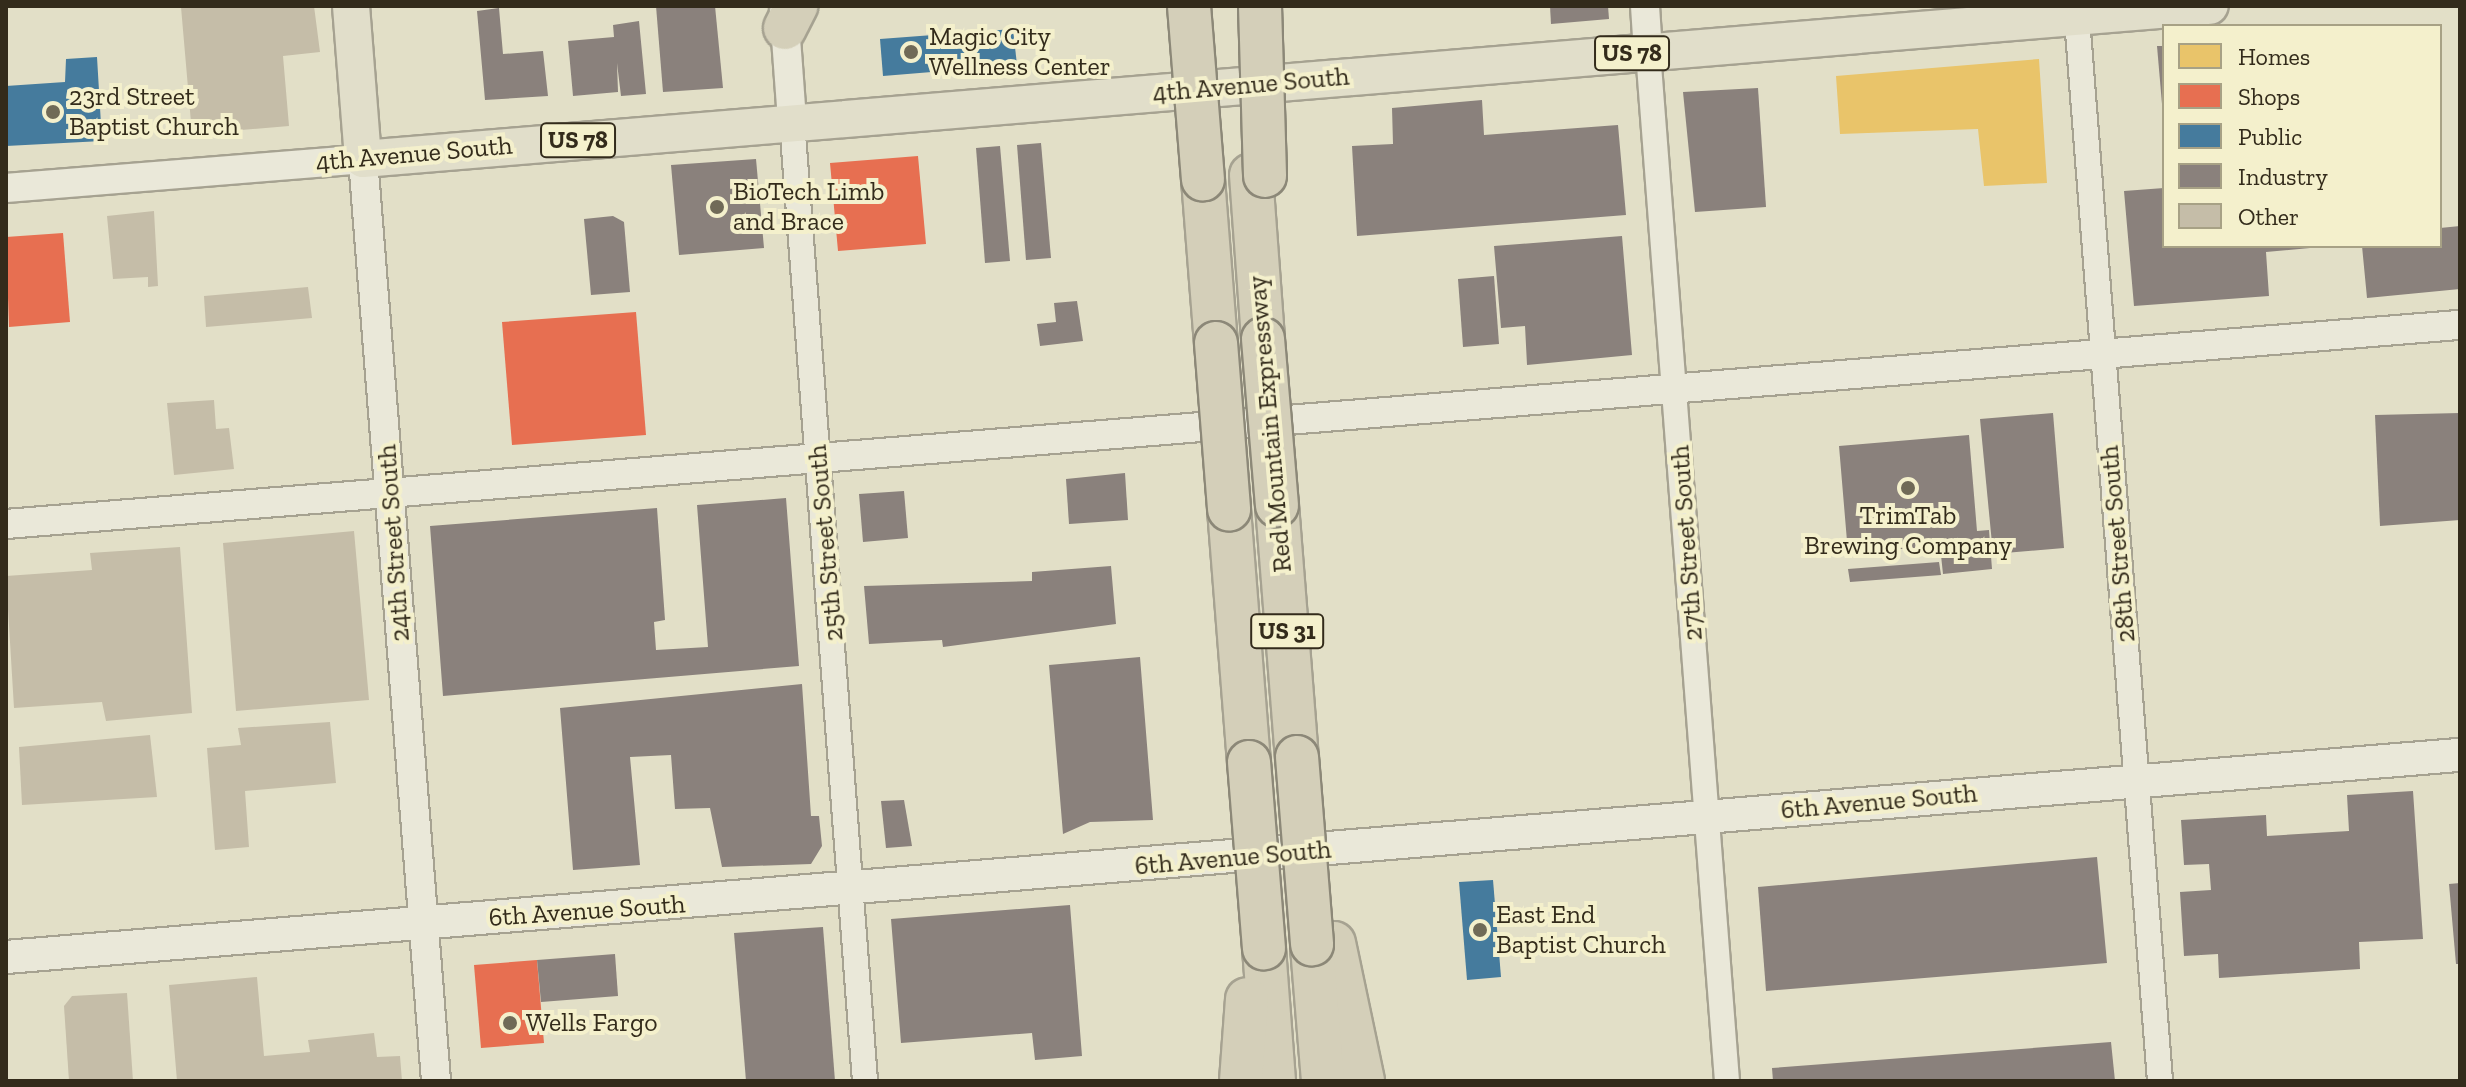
<!DOCTYPE html>
<style>
body{margin:0}
#map{position:relative;width:2466px;height:1087px;overflow:hidden;background:#e2dfc7;font-family:"Zilla Slab",serif}
div>[style]{position:absolute}
.homes>*{inset:0;background:#e9c46a}
.shops>*{inset:0;background:#e76f51}
.public>*{inset:0;background:#457b9d}
.industry>*{inset:0;background:#8a817c}
.building>*{inset:0;background:#c5bda8}
.roads{filter:drop-shadow(2px 0 #a6a291) drop-shadow(-2px 0 #a6a291) drop-shadow(0 2px #a6a291) drop-shadow(0 -2px #a6a291)}
.minor>*{height:24px;margin:-12px;padding:0 12px;transform-origin:12px;border-radius:12px;background:#eae8d9}
.tertiary>*{height:28px;margin:-14px;padding:0 14px;transform-origin:14px;border-radius:14px;background:#eae8d9}
.secondary>*{height:32px;margin:-16px;padding:0 16px;transform-origin:16px;border-radius:16px;background:#eae8d9}
.primary>*{height:36px;margin:-18px;padding:0 18px;transform-origin:18px;border-radius:18px;background:#e1deca}
.motorway>*{height:42px;margin:-21px;padding:0 21px;transform-origin:21px;border-radius:21px;background:#d4cfb9}
.bridges{filter:drop-shadow(2px 0 #8c8878) drop-shadow(-2px 0 #8c8878) drop-shadow(0 2px #8c8878) drop-shadow(0 -2px #8c8878)}
.motorway-bridge>*{height:42px;margin:-21px;padding:0 21px;transform-origin:21px;border-radius:21px;background:#d4cfb9}
.dots>*{width:22px;height:22px;translate:-50% -50%;box-sizing:border-box;border:4px solid #f4f0cc;border-radius:50%}
span{translate:-50% -50%;white-space:nowrap;text-align:center;line-height:1.15;-webkit-text-stroke:8px #f4f0cc;paint-order:stroke}
.shield-label span{padding:2px 6px;background:#f4f0cc;border:2px solid;border-radius:6px;-webkit-text-stroke-width:0}
.shield-label{font-size:24px;color:#332b1b;font-weight:700}
.poi-label{font-size:26px;color:#332b1b}
.left{translate:0 -50%;text-align:left}
.street-label{font-size:26px;color:#332b1b}
.frame{position:absolute;inset:0;border:8px solid #332b1b;pointer-events:none}
.legend{position:absolute;left:2162px;top:24px;width:280px;height:224px;box-sizing:border-box;background:#f4f0cc;border:2px solid #a7a185;margin:0;padding:10px 14px;list-style:none;font-size:24px;color:#332b1b}
.legend li{display:flex;align-items:center;gap:16px;height:40px}
.legend b{width:40px;border:2px solid #a7a185}
</style>
<div id="map">
<div class="homes">
<i style="clip-path:polygon(2039px 59px,2047px 183px,1984px 186px,1978px 129px,1840px 134px,1836px 76px)"></i>
</div>
<div class="shops">
<i style="clip-path:polygon(918px 156px,926px 244px,838px 251px,830px 163px)"></i>
<i style="clip-path:polygon(63px 233px,70px 322px,9px 327px,6px 237px)"></i>
<i style="clip-path:polygon(636px 312px,646px 435px,512px 445px,502px 322px)"></i>
<i style="clip-path:polygon(537px 960px,544px 1043px,481px 1048px,474px 965px)"></i>
</div>
<div class="public">
<i style="clip-path:polygon(1013px 29px,1017px 65px,883px 76px,880px 39px)"></i>
<i style="clip-path:polygon(97px 57px,102px 141px,6px 146px,6px 86px,65px 82px,66px 59px)"></i>
<i style="clip-path:polygon(1493px 880px,1501px 977px,1467px 980px,1459px 882px)"></i>
</div>
<div class="industry">
<i style="clip-path:polygon(656px 6px,715px 6px,723px 88px,663px 92px)"></i>
<i style="clip-path:polygon(1550px 6px,1608px 6px,1609px 19px,1551px 24px)"></i>
<i style="clip-path:polygon(499px 8px,503px 54px,543px 51px,548px 96px,485px 100px,477px 11px)"></i>
<i style="clip-path:polygon(639px 21px,646px 94px,621px 96px,617px 63px,618px 92px,573px 96px,568px 41px,614px 37px,613px 25px)"></i>
<i style="clip-path:polygon(2157px 46px,2164px 46px,2164px 104px,2162px 104px)"></i>
<i style="clip-path:polygon(1758px 88px,1766px 207px,1695px 212px,1683px 92px)"></i>
<i style="clip-path:polygon(1482px 100px,1484px 135px,1618px 125px,1626px 215px,1357px 236px,1352px 146px,1393px 144px,1392px 108px)"></i>
<i style="clip-path:polygon(1041px 143px,1051px 258px,1026px 260px,1017px 145px)"></i>
<i style="clip-path:polygon(1000px 146px,1010px 261px,985px 263px,976px 148px)"></i>
<i style="clip-path:polygon(756px 159px,764px 248px,679px 255px,671px 165px)"></i>
<i style="clip-path:polygon(2164px 188px,2164px 246px,2310px 248px,2266px 252px,2269px 296px,2134px 306px,2124px 191px)"></i>
<i style="clip-path:polygon(613px 216px,624px 222px,630px 292px,591px 295px,584px 219px)"></i>
<i style="clip-path:polygon(2460px 226px,2460px 289px,2367px 298px,2362px 246px,2440px 246px,2440px 228px)"></i>
<i style="clip-path:polygon(1622px 236px,1632px 355px,1527px 365px,1525px 326px,1501px 328px,1494px 246px)"></i>
<i style="clip-path:polygon(1494px 276px,1499px 344px,1463px 347px,1458px 279px)"></i>
<i style="clip-path:polygon(1077px 301px,1083px 341px,1040px 346px,1037px 324px,1056px 322px,1054px 303px)"></i>
<i style="clip-path:polygon(2053px 413px,2064px 548px,1993px 554px,1980px 419px)"></i>
<i style="clip-path:polygon(2460px 413px,2460px 520px,2380px 526px,2375px 415px)"></i>
<i style="clip-path:polygon(1969px 435px,1977px 531px,1989px 530px,1992px 569px,1943px 574px,1940px 546px,1848px 553px,1839px 446px)"></i>
<i style="clip-path:polygon(1125px 473px,1128px 520px,1069px 524px,1066px 479px)"></i>
<i style="clip-path:polygon(904px 491px,908px 538px,863px 542px,859px 494px)"></i>
<i style="clip-path:polygon(786px 498px,799px 666px,443px 696px,430px 526px,657px 508px,665px 620px,654px 622px,656px 650px,708px 647px,697px 505px)"></i>
<i style="clip-path:polygon(1939px 562px,1941px 575px,1850px 582px,1848px 569px)"></i>
<i style="clip-path:polygon(1111px 566px,1116px 624px,943px 647px,942px 640px,869px 644px,864px 586px,1032px 581px,1032px 572px)"></i>
<i style="clip-path:polygon(1140px 657px,1153px 820px,1090px 822px,1063px 834px,1049px 665px)"></i>
<i style="clip-path:polygon(802px 684px,811px 816px,819px 816px,822px 846px,811px 864px,722px 867px,710px 808px,675px 809px,671px 755px,630px 757px,640px 865px,573px 870px,560px 708px)"></i>
<i style="clip-path:polygon(2413px 791px,2423px 939px,2359px 942px,2360px 969px,2219px 978px,2218px 954px,2184px 956px,2180px 892px,2211px 890px,2209px 864px,2184px 865px,2181px 820px,2266px 815px,2267px 836px,2349px 831px,2347px 795px)"></i>
<i style="clip-path:polygon(904px 800px,912px 846px,886px 848px,881px 801px)"></i>
<i style="clip-path:polygon(2097px 857px,2107px 963px,1766px 991px,1758px 887px)"></i>
<i style="clip-path:polygon(2460px 883px,2460px 964px,2456px 964px,2449px 884px)"></i>
<i style="clip-path:polygon(1070px 905px,1082px 1056px,1035px 1060px,1032px 1033px,901px 1043px,891px 919px)"></i>
<i style="clip-path:polygon(823px 927px,835px 1081px,746px 1081px,734px 933px)"></i>
<i style="clip-path:polygon(615px 954px,618px 996px,541px 1002px,537px 960px)"></i>
<i style="clip-path:polygon(2111px 1042px,2115px 1081px,1773px 1081px,1772px 1068px)"></i>
</div>
<div class="building">
<i style="clip-path:polygon(314px 6px,320px 52px,283px 56px,289px 126px,192px 134px,181px 7px)"></i>
<i style="clip-path:polygon(154px 211px,158px 286px,148px 287px,148px 277px,113px 279px,107px 216px)"></i>
<i style="clip-path:polygon(308px 287px,312px 318px,206px 327px,204px 296px)"></i>
<i style="clip-path:polygon(214px 400px,216px 429px,229px 428px,234px 469px,174px 475px,167px 403px)"></i>
<i style="clip-path:polygon(354px 531px,369px 700px,236px 711px,223px 543px)"></i>
<i style="clip-path:polygon(180px 547px,192px 713px,106px 721px,102px 702px,14px 708px,6px 576px,92px 570px,90px 553px)"></i>
<i style="clip-path:polygon(330px 722px,336px 783px,245px 791px,249px 847px,215px 850px,207px 748px,241px 745px,238px 728px)"></i>
<i style="clip-path:polygon(150px 735px,157px 797px,22px 805px,19px 747px)"></i>
<i style="clip-path:polygon(257px 977px,264px 1056px,310px 1052px,308px 1040px,374px 1033px,377px 1057px,400px 1056px,402px 1081px,177px 1081px,169px 985px)"></i>
<i style="clip-path:polygon(127px 993px,133px 1081px,69px 1081px,64px 1006px,72px 996px)"></i>
</div>
<div class="roads">
<div class="minor">
<i style="left:2076px;top:6px;width:1078px;rotate:85.53deg"></i>
<i style="left:1648px;top:52px;width:1032px;rotate:85.61deg"></i>
<i style="left:792px;top:121px;width:963px;rotate:85.65deg"></i>
</div>
<div class="tertiary">
<i style="left:1645px;top:6px;width:46px;rotate:86.3deg"></i>
<i style="left:784px;top:11px;width:110px;rotate:85.8deg"></i>
<i style="left:6px;top:188px;width:358px;rotate:-4.6deg"></i>
<i style="left:363px;top:159px;width:925px;rotate:85.47deg"></i>
<i style="left:6px;top:524px;width:2462px;rotate:-4.64deg"></i>
</div>
<div class="secondary">
<i style="left:6px;top:957px;width:2462px;rotate:-4.71deg"></i>
</div>
<div class="primary">
<i style="left:351px;top:6px;width:153px;rotate:85.5deg"></i>
<i style="left:363px;top:159px;width:1853px;rotate:-4.74deg"></i>
</div>
<div class="motorway">
<i style="left:785px;top:28px;width:25px;rotate:-63deg"></i>
<i style="left:1251px;top:175px;width:164px;rotate:85.8deg"></i>
<i style="left:1203px;top:179px;width:165px;rotate:85.5deg"></i>
<i style="left:1277px;top:505px;width:253px;rotate:85.5deg"></i>
<i style="left:1229px;top:509px;width:254px;rotate:85.5deg"></i>
<i style="left:1334px;top:943px;width:141px;rotate:78.1deg"></i>
<i style="left:1312px;top:947px;width:134px;rotate:85.3deg"></i>
<i style="left:1264px;top:948px;width:133px;rotate:85.7deg"></i>
<i style="left:1241px;top:1081px;width:82px;rotate:-85.8deg"></i>
</div>
</div>
<div class="bridges">
<div class="motorway-bridge">
<i style="left:1189px;top:6px;width:174px;rotate:85.4deg"></i>
<i style="left:1260px;top:6px;width:170px;rotate:88.3deg"></i>
<i style="left:1263px;top:339px;width:167px;rotate:85.2deg"></i>
<i style="left:1216px;top:343px;width:167px;rotate:85.5deg"></i>
<i style="left:1297px;top:757px;width:188px;rotate:85.4deg"></i>
<i style="left:1249px;top:762px;width:187px;rotate:85.4deg"></i>
</div>
</div>
<div class="dots">
<i style="left:911px;top:52px;background:#706a57"></i>
<i style="left:53px;top:112px;background:#706a57"></i>
<i style="left:717px;top:207px;background:#706a57"></i>
<i style="left:1908px;top:488px;background:#706a57"></i>
<i style="left:1480px;top:930px;background:#706a57"></i>
<i style="left:510px;top:1023px;background:#706a57"></i>
</div>
<div class="shield-label">
<span style="left:1632px;top:53px">US 78</span>
<span style="left:578px;top:140px">US 78</span>
<span style="left:1287px;top:631px">US 31</span>
</div>
<div class="poi-label">
<span class="left" style="left:929px;top:52px">Magic City<br>Wellness Center</span>
<span class="left" style="left:69px;top:112px">23rd Street<br>Baptist Church</span>
<span class="left" style="left:733px;top:207px">BioTech Limb<br>and Brace</span>
<span style="left:1908px;top:531px">TrimTab<br>Brewing Company</span>
<span class="left" style="left:1496px;top:930px">East End<br>Baptist Church</span>
<span class="left" style="left:526px;top:1023px">Wells Fargo</span>
</div>
<div class="street-label">
<span style="left:1251px;top:85px;rotate:-5deg">4th Avenue South</span>
<span style="left:414px;top:154px;rotate:-5deg">4th Avenue South</span>
<span style="left:1270px;top:424px;rotate:-95deg">Red Mountain Expressway</span>
<span style="left:394px;top:543px;rotate:-94deg">24th Street South</span>
<span style="left:826px;top:543px;rotate:-95deg">25th Street South</span>
<span style="left:1687px;top:543px;rotate:-94deg">27th Street South</span>
<span style="left:2118px;top:544px;rotate:-95deg">28th Street South</span>
<span style="left:1879px;top:802px;rotate:-5deg">6th Avenue South</span>
<span style="left:1233px;top:858px;rotate:-5deg">6th Avenue South</span>
<span style="left:587px;top:911px;rotate:-4deg">6th Avenue South</span>
</div>
<div class="frame"></div>
<ul class="legend">
<li><b style="height:22px;background:#e9c46a"></b>Homes</li>
<li><b style="height:22px;background:#e76f51"></b>Shops</li>
<li><b style="height:22px;background:#457b9d"></b>Public</li>
<li><b style="height:22px;background:#8a817c"></b>Industry</li>
<li><b style="height:22px;background:#c5bda8"></b>Other</li>
</ul>
</div>
